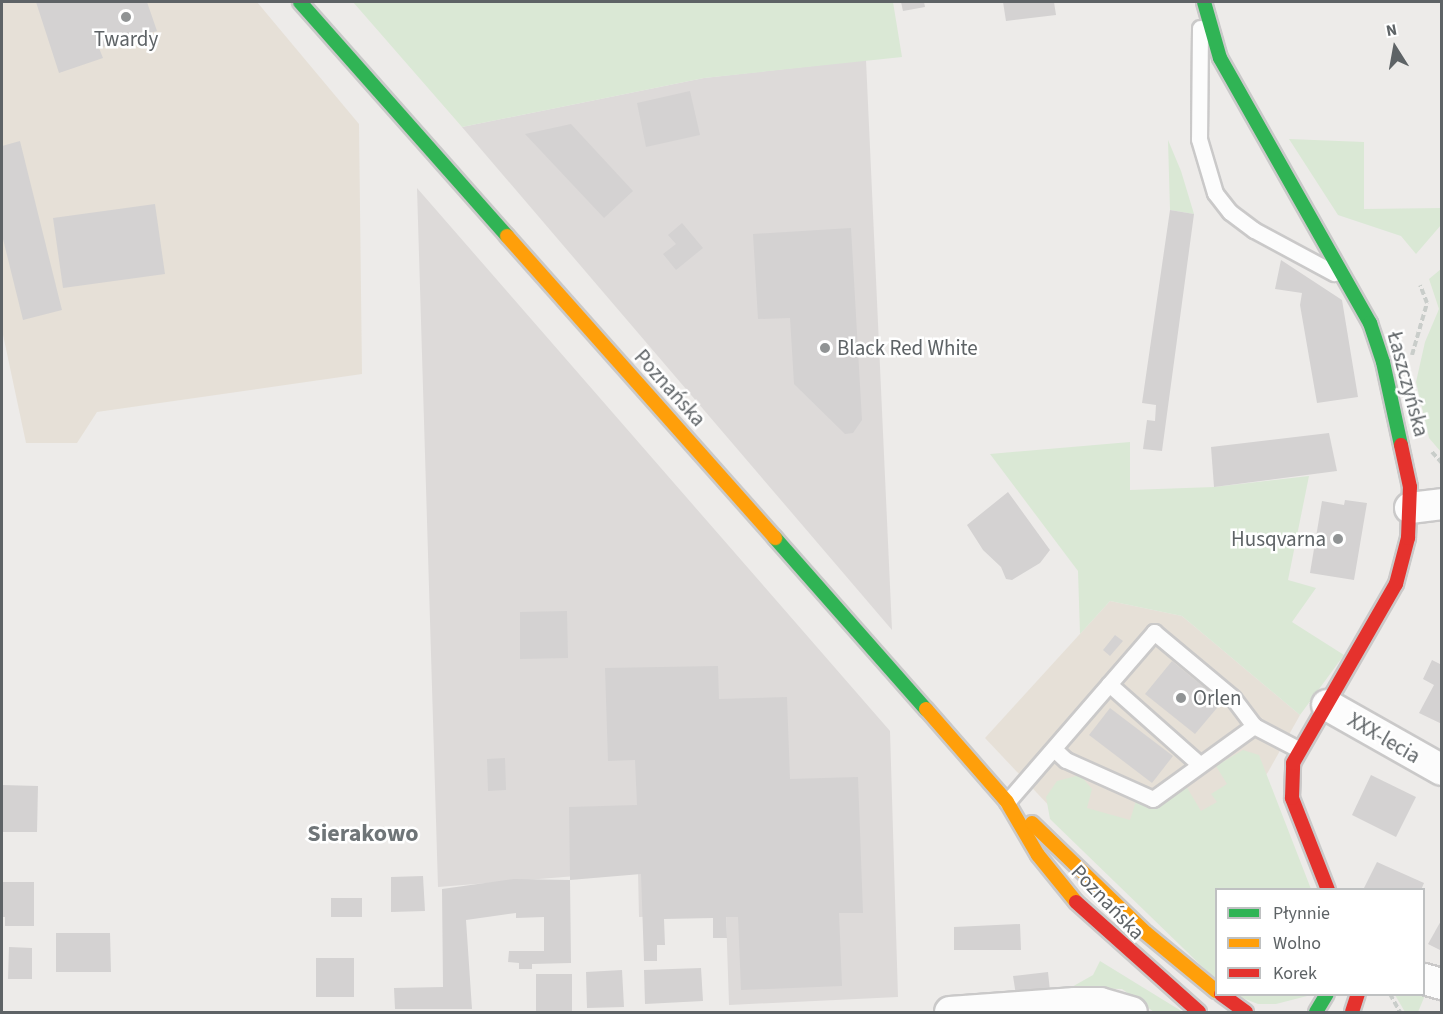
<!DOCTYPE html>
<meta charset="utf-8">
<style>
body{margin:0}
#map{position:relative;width:1443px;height:1014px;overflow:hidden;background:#edebe9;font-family:"Source Sans 3",sans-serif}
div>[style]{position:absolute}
.commercial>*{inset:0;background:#e6e0d7}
.industrial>*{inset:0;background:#dddad9}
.green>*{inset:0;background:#dae8d5}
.building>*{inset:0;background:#d4d2d2}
.path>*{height:4px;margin-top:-2px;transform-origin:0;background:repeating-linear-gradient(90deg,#c9cdca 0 6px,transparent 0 9px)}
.roads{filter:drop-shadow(2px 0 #cac9c9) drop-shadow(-2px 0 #cac9c9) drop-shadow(0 2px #cac9c9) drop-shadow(0 -2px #cac9c9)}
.lane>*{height:15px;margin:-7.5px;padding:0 7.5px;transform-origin:7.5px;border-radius:7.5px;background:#fcfcfc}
.street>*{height:30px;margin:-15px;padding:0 15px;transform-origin:15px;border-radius:15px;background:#fcfcfc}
.fast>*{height:14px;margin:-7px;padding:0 7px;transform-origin:7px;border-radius:7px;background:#30b455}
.slow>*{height:14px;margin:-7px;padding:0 7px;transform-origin:7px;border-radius:7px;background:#ff9f0a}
.jam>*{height:14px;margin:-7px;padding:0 7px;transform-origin:7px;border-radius:7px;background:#e5322d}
.dots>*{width:16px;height:16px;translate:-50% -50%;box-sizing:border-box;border:3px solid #fff;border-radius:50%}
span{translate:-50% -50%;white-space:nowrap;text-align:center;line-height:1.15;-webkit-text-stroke:5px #fff;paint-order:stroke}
.poi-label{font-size:21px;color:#5e6366}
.left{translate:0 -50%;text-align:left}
.right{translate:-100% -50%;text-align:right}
.street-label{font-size:21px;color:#5e6366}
.quarter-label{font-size:24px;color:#6f7578;font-weight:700}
.frame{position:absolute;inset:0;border:3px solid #5e6366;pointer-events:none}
.legend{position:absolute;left:1215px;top:888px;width:210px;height:108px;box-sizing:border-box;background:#fff;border:2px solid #bfc1c2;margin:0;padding:8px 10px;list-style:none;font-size:18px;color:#5e6366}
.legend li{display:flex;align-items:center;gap:12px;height:30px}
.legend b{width:30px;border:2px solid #bfc1c2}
.north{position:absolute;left:1365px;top:18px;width:60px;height:60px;-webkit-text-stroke:4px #fff;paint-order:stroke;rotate:349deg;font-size:16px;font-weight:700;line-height:24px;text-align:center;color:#5e6366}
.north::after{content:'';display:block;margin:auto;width:21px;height:27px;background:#5e6366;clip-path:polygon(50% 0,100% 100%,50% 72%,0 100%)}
</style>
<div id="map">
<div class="commercial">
<i style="clip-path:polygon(2px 2px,257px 2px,359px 124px,362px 374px,97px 412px,77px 443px,26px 443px,2px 330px)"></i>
<i style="clip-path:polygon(1110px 601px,1182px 616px,1300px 715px,1268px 772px,1229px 827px,1087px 846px,985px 738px)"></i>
</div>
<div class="industrial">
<i style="clip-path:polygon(866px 60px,892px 630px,462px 127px,704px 78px)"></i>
<i style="clip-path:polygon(417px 188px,890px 731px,898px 997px,729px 1005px,726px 914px,639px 917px,638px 871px,438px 887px)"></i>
</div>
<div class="green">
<i style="clip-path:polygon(353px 2px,893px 2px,902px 57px,704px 78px,462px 127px)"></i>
<i style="clip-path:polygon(1289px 139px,1364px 142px,1364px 209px,1441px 208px,1441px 225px,1416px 254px,1401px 236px,1338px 215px)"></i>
<i style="clip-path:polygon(1168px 140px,1181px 171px,1194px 214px,1170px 210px)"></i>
<i style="clip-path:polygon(1441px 269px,1441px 452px,1429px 438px,1416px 382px,1425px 342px,1439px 309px,1429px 279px)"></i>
<i style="clip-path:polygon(1130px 442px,1130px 490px,1214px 487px,1309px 476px,1288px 580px,1316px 588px,1292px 622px,1344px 655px,1300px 715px,1182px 616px,1110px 601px,1080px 634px,1078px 571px,990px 454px)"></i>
<i style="clip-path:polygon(1243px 750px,1259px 755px,1311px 889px,1216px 890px,1216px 980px,1050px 819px,1046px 797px,1057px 781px,1080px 775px,1092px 789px,1087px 808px,1130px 820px,1136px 801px,1154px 805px,1186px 786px,1201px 811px,1217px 802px,1211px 794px,1227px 784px,1216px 766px)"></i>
<i style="clip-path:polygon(1100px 961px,1183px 1012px,1154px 1012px,1122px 989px,1070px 988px,1093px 975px)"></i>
<i style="clip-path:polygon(1426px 993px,1418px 1012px,1405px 1012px,1395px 995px)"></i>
<i style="clip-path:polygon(1235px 995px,1311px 995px,1276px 1004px,1258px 1004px)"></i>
</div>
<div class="building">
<i style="clip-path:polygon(36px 2px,147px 2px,157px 31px,99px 48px,103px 58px,59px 73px)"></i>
<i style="clip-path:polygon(901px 2px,924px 2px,925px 7px,903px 11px)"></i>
<i style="clip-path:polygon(1003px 2px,1054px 2px,1056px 15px,1006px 21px)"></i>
<i style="clip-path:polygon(690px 91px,700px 135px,646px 147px,637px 103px)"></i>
<i style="clip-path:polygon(571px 124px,633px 191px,604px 218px,525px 134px)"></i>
<i style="clip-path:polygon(20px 141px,62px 310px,23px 320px,2px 235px,2px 146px)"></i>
<i style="clip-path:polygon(155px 204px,165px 274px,63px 288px,53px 218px)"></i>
<i style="clip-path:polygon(1170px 210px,1194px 214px,1162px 451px,1143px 449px,1147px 420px,1155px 421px,1156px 405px,1142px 403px)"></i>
<i style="clip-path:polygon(682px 223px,703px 248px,676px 270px,663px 254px,676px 244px,668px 235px)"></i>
<i style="clip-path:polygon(851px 228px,862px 420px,853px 433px,845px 434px,794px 384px,790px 318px,758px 319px,753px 234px)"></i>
<i style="clip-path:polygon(1281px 260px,1342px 300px,1358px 397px,1317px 403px,1300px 305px,1302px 293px,1275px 289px)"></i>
<i style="clip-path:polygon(1329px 433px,1337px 471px,1214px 487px,1211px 447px)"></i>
<i style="clip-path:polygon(1008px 492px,1050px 550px,1040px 563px,1012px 580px,1006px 579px,1001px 567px,983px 550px,967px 525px)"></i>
<i style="clip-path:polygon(1345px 500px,1367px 503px,1354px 580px,1310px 573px,1322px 501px,1344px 505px)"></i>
<i style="clip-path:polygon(567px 611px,568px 658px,520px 659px,520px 612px)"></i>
<i style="clip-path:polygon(1115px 635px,1123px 641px,1110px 656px,1103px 650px)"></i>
<i style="clip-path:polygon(1432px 660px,1442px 665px,1442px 724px,1419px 713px,1434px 685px,1423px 679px)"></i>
<i style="clip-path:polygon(1172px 661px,1222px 702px,1195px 734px,1145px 694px)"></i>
<i style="clip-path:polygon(718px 666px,719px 699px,787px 697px,790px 779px,858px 777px,863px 913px,839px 913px,842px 986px,741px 990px,738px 917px,726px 917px,727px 938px,713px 938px,713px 918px,664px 919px,665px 945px,657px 945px,657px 961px,644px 961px,641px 874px,570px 880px,571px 963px,532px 964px,532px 969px,519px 969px,519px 963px,508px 962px,509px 951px,544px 951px,544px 917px,516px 918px,516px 913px,466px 920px,472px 1009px,395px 1009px,394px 988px,443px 987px,442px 889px,514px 879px,570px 880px,569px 807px,637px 805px,635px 760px,608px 761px,605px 668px)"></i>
<i style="clip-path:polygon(1110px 708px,1173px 756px,1152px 783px,1089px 735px)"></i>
<i style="clip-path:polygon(505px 758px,506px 790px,488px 791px,487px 759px)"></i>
<i style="clip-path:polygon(1371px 775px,1416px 797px,1396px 837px,1352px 815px)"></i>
<i style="clip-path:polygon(2px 785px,38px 786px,37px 832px,2px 832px)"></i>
<i style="clip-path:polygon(1377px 862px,1424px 883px,1421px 890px,1364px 888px)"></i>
<i style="clip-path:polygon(423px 876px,425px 911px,391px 912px,391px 877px)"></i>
<i style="clip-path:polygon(2px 882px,34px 882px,34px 926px,5px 926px,5px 917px,2px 917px)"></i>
<i style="clip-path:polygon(331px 898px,362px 898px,362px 917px,331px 917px)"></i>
<i style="clip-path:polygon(1442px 919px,1442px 951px,1428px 944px)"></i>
<i style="clip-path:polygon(1020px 924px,1021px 950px,954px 950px,954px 927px)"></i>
<i style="clip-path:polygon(56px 933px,110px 933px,111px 972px,56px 972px)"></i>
<i style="clip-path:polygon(9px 947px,32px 948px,32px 979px,8px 979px)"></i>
<i style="clip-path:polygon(316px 958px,354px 958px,354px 997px,316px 997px)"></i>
<i style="clip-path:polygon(701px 968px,703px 1001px,645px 1004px,644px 970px)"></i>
<i style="clip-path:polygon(622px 970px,624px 1007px,587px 1008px,586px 972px)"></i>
<i style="clip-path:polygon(1048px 972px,1050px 991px,1016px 995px,1013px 976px)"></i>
<i style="clip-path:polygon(536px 974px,572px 974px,572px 1011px,536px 1011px)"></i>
</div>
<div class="path">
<i style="left:1412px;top:355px;width:54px;rotate:-73.9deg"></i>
<i style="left:1427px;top:303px;width:19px;rotate:-111deg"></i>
<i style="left:1432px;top:452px;width:15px;rotate:48deg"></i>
<i style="left:1390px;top:994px;width:21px;rotate:61deg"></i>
</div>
<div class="roads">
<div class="lane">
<i style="left:1200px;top:28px;width:111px;rotate:90.5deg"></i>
<i style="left:1199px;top:139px;width:56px;rotate:73.5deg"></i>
<i style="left:1215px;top:193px;width:24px;rotate:52deg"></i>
<i style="left:1230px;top:212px;width:30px;rotate:37deg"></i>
<i style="left:1254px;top:230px;width:91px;rotate:28.3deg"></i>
<i style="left:1109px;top:684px;width:120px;rotate:41.6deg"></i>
<i style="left:1054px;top:749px;width:16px;rotate:43deg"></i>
<i style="left:1066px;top:760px;width:95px;rotate:24.1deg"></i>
<i style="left:1153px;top:799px;width:125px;rotate:-35.9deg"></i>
<i style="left:1007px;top:802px;width:225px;rotate:-49.1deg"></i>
<i style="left:1154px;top:632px;width:103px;rotate:39.9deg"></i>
<i style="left:1233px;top:698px;width:35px;rotate:53deg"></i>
<i style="left:1254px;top:726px;width:50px;rotate:27.6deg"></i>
</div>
<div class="street">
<i style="left:1410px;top:508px;width:32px;rotate:-7deg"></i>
<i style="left:1327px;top:705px;width:132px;rotate:29.5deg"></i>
<i style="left:1424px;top:979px;width:19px;rotate:16deg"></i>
<i style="left:950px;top:1012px;width:125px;rotate:-4.1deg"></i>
<i style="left:1075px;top:1003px;width:25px"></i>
<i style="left:1100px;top:1003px;width:33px;rotate:16deg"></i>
</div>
<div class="fast">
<i style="left:300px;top:2px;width:312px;rotate:48.5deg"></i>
<i style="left:1204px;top:2px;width:58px;rotate:74.1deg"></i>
<i style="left:1220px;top:58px;width:305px;rotate:60.5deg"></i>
<i style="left:1370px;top:323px;width:41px;rotate:71.6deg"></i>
<i style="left:1383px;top:362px;width:85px;rotate:77.8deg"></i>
<i style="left:775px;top:538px;width:228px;rotate:48.6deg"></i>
<i style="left:1316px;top:1012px;width:21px;rotate:-59deg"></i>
</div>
<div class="slow">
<i style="left:507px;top:236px;width:404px;rotate:48.4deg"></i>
<i style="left:926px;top:709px;width:123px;rotate:48.9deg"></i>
<i style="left:1007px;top:802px;width:61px;rotate:59.7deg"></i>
<i style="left:1038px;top:855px;width:60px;rotate:51deg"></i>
<i style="left:1032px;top:823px;width:158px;rotate:44deg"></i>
<i style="left:1146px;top:933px;width:91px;rotate:39.6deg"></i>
</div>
<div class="jam">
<i style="left:1328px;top:890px;width:99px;rotate:-111.4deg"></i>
<i style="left:1292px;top:798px;width:35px;rotate:-88deg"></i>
<i style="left:1293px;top:763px;width:207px;rotate:-60.1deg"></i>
<i style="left:1396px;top:584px;width:48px;rotate:-75.4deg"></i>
<i style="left:1408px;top:538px;width:51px;rotate:-87.8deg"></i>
<i style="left:1410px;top:487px;width:43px;rotate:-102.1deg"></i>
<i style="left:1076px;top:902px;width:165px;rotate:41.8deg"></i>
<i style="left:1221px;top:994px;width:31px;rotate:36deg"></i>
<i style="left:1352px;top:1012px;width:19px;rotate:-72deg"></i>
</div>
</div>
<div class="dots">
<i style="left:126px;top:17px;background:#909394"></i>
<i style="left:825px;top:348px;background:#909394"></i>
<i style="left:1338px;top:539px;background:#909394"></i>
<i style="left:1181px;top:698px;background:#909394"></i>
</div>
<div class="poi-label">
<span style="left:126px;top:39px">Twardy</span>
<span class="left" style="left:837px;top:348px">Black Red White</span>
<span class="right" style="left:1326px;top:539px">Husqvarna</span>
<span class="left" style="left:1193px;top:698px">Orlen</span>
</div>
<div class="street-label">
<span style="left:1408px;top:384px;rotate:75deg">Łaszczyńska</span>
<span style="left:670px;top:388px;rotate:48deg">Poznańska</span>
<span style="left:1384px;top:738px;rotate:30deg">XXX-lecia</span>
<span style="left:1108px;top:902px;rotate:46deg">Poznańska</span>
</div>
<div class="quarter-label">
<span style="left:363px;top:834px">Sierakowo</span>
</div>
<div class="frame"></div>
<ul class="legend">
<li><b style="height:8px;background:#30b455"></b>Płynnie</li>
<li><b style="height:8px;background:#ff9f0a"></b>Wolno</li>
<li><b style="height:8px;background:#e5322d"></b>Korek</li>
</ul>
<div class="north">N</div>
</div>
